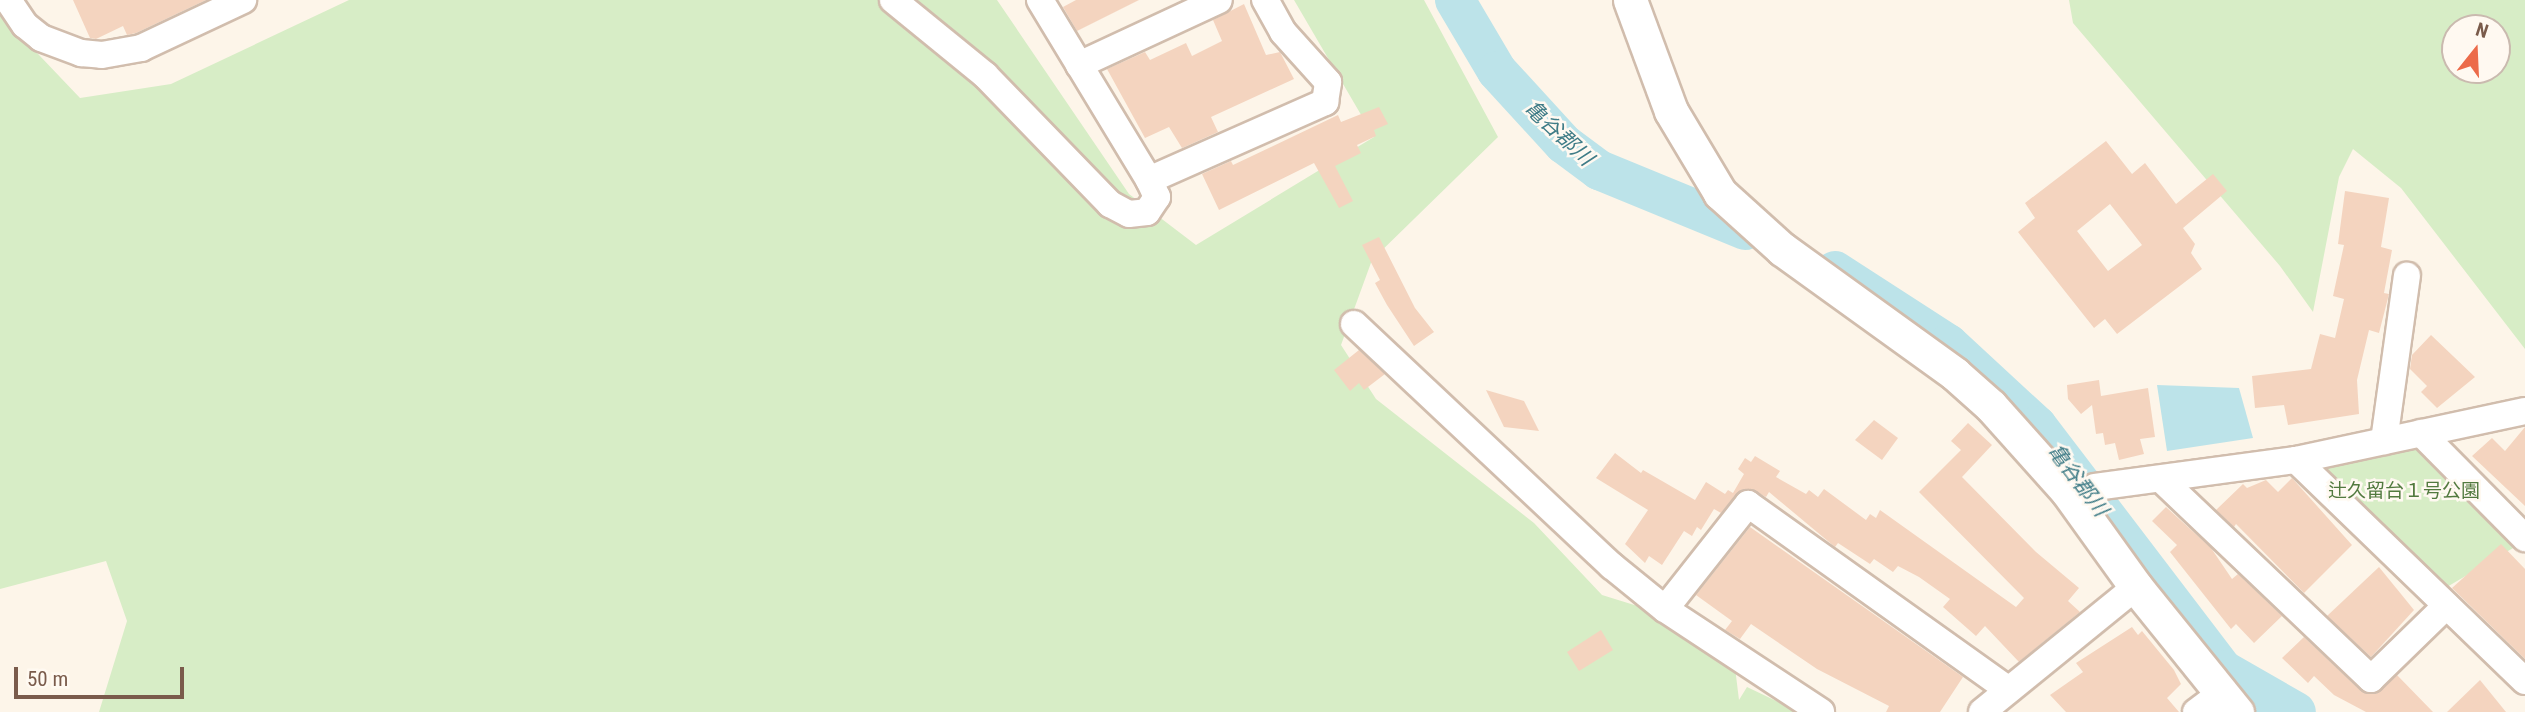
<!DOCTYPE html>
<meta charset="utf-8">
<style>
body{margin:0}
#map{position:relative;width:2525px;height:712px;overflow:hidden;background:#fdf5e9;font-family:"Roboto Condensed","Noto Sans JP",sans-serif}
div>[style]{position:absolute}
.green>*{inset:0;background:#d7edc6}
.water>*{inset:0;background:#bce3e9}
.river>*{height:40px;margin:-20px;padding:0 20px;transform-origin:20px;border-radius:20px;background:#bce3e9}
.building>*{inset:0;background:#f4d4bf}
.roads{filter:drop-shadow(2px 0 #d1bdad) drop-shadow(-2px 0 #d1bdad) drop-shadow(0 2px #d1bdad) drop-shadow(0 -2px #d1bdad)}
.minor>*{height:26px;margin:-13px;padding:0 13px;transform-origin:13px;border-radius:13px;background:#fff}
.tertiary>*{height:33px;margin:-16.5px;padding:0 16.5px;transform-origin:16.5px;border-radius:16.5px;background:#fff}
span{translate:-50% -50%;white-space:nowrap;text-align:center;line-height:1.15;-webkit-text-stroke:5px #fff9f1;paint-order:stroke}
.park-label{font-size:19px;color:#527a3f}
.water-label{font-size:21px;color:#3f7c87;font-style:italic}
.north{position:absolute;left:2441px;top:14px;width:70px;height:70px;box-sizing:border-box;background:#fff9f1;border:2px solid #cabaaf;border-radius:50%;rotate:18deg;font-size:19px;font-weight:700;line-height:28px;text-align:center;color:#7a5b4b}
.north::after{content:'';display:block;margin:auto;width:24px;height:32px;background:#ec6b4a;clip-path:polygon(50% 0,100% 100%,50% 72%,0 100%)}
.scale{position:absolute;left:14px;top:667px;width:170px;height:32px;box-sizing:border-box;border:4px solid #7a5b4b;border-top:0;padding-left:9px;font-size:21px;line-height:24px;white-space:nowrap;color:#7a5b4b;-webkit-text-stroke:5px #fff9f1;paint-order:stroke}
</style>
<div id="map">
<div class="green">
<i style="clip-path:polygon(349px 0,997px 0,1129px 194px,1196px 245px,1374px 137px,1294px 0,1424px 0,1498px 137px,1372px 260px,1341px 345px,1376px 399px,1534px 523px,1602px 595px,1731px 635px,1739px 700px,1747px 687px,1799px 712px,99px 712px,127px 621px,106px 561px,0 589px,0 14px,80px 98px,171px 84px)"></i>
<i style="clip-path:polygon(evenodd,2069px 0,2525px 0,2525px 349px,2401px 188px,2353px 149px,2339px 177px,2313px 312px,2280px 266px,2073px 23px,2069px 0,2455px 28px,2497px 28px,2497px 70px,2455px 70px,2455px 28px)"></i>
<i style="clip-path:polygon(2421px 433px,2525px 541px,2435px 594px,2296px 460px)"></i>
</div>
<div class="water">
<i style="clip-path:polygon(2157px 385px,2239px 388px,2253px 438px,2167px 451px)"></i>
</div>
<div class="river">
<i style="left:1455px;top:0;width:82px;rotate:59.4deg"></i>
<i style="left:1497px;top:71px;width:99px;rotate:47.5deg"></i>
<i style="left:1564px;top:144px;width:44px;rotate:36.6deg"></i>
<i style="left:1599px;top:170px;width:158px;rotate:22.3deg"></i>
<i style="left:1835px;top:271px;width:135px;rotate:32.9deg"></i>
<i style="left:1948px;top:344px;width:121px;rotate:42.7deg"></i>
<i style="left:2037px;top:426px;width:307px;rotate:52.7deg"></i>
<i style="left:2223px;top:670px;width:84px;rotate:29.9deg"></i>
</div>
<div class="building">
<i style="clip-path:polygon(73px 0,206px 0,136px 33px,127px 35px,123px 26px,96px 39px,90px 38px)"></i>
<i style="clip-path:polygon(1076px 0,1139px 0,1077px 31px,1063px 7px)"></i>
<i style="clip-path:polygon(1244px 4px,1266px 55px,1280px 52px,1294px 79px,1211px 117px,1218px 132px,1189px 145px,1182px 148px,1169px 127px,1145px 138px,1107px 69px,1145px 52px,1150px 60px,1186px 43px,1192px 56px,1222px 41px,1213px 20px)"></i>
<i style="clip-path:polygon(1379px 107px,1388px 124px,1374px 130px,1376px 136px,1357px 145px,1361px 153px,1335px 166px,1353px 201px,1339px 208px,1314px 163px,1219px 210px,1202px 174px,1231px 161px,1233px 165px,1338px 115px,1341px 122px)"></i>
<i style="clip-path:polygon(evenodd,2106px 141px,2132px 174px,2145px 163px,2176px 204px,2213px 174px,2227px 191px,2183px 228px,2195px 244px,2191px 253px,2202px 269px,2117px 334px,2105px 319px,2094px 328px,2018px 232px,2035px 218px,2025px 203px,2106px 141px,2110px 204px,2142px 245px,2108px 271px,2077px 231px,2110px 204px)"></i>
<i style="clip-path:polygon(2345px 191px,2389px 198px,2381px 247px,2392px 250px,2384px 293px,2389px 294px,2379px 333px,2369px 330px,2357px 380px,2359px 414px,2288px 425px,2284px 405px,2255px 408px,2252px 376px,2311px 369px,2320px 334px,2335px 338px,2344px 299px,2333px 296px,2344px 245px,2338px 244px)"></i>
<i style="clip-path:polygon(1379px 237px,1415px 308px,1434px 332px,1414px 346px,1387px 305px,1375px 283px,1380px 280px,1362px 245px)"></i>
<i style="clip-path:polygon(2431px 335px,2475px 377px,2437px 408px,2421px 392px,2427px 386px,2410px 369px,2412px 355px)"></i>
<i style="clip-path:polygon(1359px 350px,1385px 374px,1364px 390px,1359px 383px,1350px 391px,1334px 370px)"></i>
<i style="clip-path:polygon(2099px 380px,2101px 396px,2148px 388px,2155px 437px,2140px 439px,2144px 454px,2119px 460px,2115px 443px,2105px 445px,2103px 433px,2096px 434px,2092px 405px,2081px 414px,2068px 399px,2067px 385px)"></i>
<i style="clip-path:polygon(1486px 390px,1524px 401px,1539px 431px,1504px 427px)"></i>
<i style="clip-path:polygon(1874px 420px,1898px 438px,1882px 460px,1855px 440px)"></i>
<i style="clip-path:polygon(1968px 423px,1992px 445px,1962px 477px,2036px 552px,2079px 588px,2068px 601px,2080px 612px,2019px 662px,1985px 626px,1976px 636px,1943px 607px,1950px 599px,1919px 577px,1898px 566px,1893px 572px,1874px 559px,1870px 564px,1838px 543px,1835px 547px,1769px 492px,1766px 497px,1750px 489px,1741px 490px,1721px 513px,1714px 509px,1701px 530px,1697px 527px,1692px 536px,1684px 531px,1662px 565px,1649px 556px,1645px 563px,1625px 544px,1648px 510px,1596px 478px,1615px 453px,1641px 473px,1643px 470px,1695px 500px,1706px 482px,1725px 494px,1728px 490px,1733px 493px,1744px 474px,1738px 469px,1745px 458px,1751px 462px,1755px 456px,1780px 471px,1776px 477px,1806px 494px,1809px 490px,1818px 497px,1824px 489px,1866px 520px,1870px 514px,1876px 518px,1880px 510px,2016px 607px,2024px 598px,1919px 492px,1961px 450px,1951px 441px)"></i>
<i style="clip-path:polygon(2525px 427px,2525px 506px,2472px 456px,2492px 438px,2505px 451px)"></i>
<i style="clip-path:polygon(2292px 478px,2352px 545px,2304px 593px,2236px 524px,2234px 527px,2216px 510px,2243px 484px,2247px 488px,2266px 480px,2278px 492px)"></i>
<i style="clip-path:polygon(2166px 507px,2211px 548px,2232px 579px,2238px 574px,2282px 616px,2254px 643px,2236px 624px,2231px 629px,2170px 552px,2177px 545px,2152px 521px)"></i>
<i style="clip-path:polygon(1750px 527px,1963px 677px,1940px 712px,1886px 712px,1889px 706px,1817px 669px,1751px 624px,1740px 639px,1725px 630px,1732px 621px,1696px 595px)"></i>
<i style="clip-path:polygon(2501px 544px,2525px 569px,2525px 659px,2452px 588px)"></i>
<i style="clip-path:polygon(2379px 567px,2414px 610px,2371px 657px,2327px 616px)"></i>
<i style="clip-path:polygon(2132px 627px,2138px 635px,2142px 631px,2174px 670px,2181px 684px,2167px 698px,2179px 712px,2066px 712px,2050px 695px,2083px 672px,2076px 663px)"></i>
<i style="clip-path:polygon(1601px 630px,1613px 650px,1579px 671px,1567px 652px)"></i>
<i style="clip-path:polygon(2304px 637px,2361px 691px,2376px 694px,2397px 675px,2433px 712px,2366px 712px,2334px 695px,2314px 676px,2308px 683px,2282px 658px)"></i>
<i style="clip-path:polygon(2480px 680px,2506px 712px,2447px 712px)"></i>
</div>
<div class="roads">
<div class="minor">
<i style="left:8px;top:0;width:30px;rotate:56deg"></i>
<i style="left:25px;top:25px;width:21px;rotate:39deg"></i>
<i style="left:41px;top:38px;width:43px;rotate:20.6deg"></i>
<i style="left:81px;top:53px;width:21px;rotate:5deg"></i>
<i style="left:102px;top:55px;width:40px;rotate:-10deg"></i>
<i style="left:141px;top:48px;width:113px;rotate:-25.2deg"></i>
<i style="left:893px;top:0;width:119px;rotate:39.2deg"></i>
<i style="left:985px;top:75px;width:180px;rotate:45.9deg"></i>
<i style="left:1110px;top:204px;width:21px;rotate:28deg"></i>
<i style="left:1129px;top:214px;width:18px;rotate:-6deg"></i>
<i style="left:1147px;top:212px;width:18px;rotate:-56deg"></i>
<i style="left:1157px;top:197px;width:19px;rotate:-115deg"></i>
<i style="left:1040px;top:0;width:210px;rotate:58.8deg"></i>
<i style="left:1149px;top:180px;width:193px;rotate:-23.9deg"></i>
<i style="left:1325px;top:102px;width:20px;rotate:-81deg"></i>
<i style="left:1328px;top:82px;width:67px;rotate:-132deg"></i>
<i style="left:1283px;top:32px;width:37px;rotate:-119deg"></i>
<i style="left:1079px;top:65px;width:154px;rotate:-24.9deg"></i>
<i style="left:1354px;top:324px;width:354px;rotate:43.2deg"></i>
<i style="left:1612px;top:566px;width:68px;rotate:39.1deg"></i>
<i style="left:1665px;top:609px;width:187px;rotate:33.4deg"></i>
<i style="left:2421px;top:433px;width:148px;rotate:45.3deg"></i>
<i style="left:2384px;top:441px;width:167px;rotate:-82.1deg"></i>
<i style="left:2296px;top:460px;width:318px;rotate:44deg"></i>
<i style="left:2161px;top:479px;width:290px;rotate:43.6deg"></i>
<i style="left:2371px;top:679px;width:105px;rotate:-44.2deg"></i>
<i style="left:2095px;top:487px;width:203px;rotate:-7.7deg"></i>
<i style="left:2296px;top:460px;width:234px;rotate:-12.1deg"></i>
<i style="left:1665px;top:609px;width:134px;rotate:-51.7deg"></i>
<i style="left:1748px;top:504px;width:320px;rotate:35.5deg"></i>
<i style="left:1982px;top:712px;width:198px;rotate:-39.1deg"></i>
<i style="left:2196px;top:712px;width:31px;rotate:-37deg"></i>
</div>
<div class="tertiary">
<i style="left:1630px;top:0;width:118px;rotate:69.7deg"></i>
<i style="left:1671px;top:111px;width:96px;rotate:59.1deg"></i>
<i style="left:1720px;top:193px;width:84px;rotate:42.1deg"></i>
<i style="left:1782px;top:249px;width:213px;rotate:35.8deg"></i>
<i style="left:1955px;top:374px;width:48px;rotate:41.6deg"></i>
<i style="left:1991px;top:406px;width:114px;rotate:48.2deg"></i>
<i style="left:2067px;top:491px;width:118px;rotate:54.3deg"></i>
<i style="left:2136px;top:587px;width:161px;rotate:51.1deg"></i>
</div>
</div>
<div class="park-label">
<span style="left:2404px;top:491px">辻久留台１号公園</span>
</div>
<div class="water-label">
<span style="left:1559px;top:133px;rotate:43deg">亀谷郡川</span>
<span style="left:2078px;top:480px;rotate:53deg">亀谷郡川</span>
</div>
<div class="north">N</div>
<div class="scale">50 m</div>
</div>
